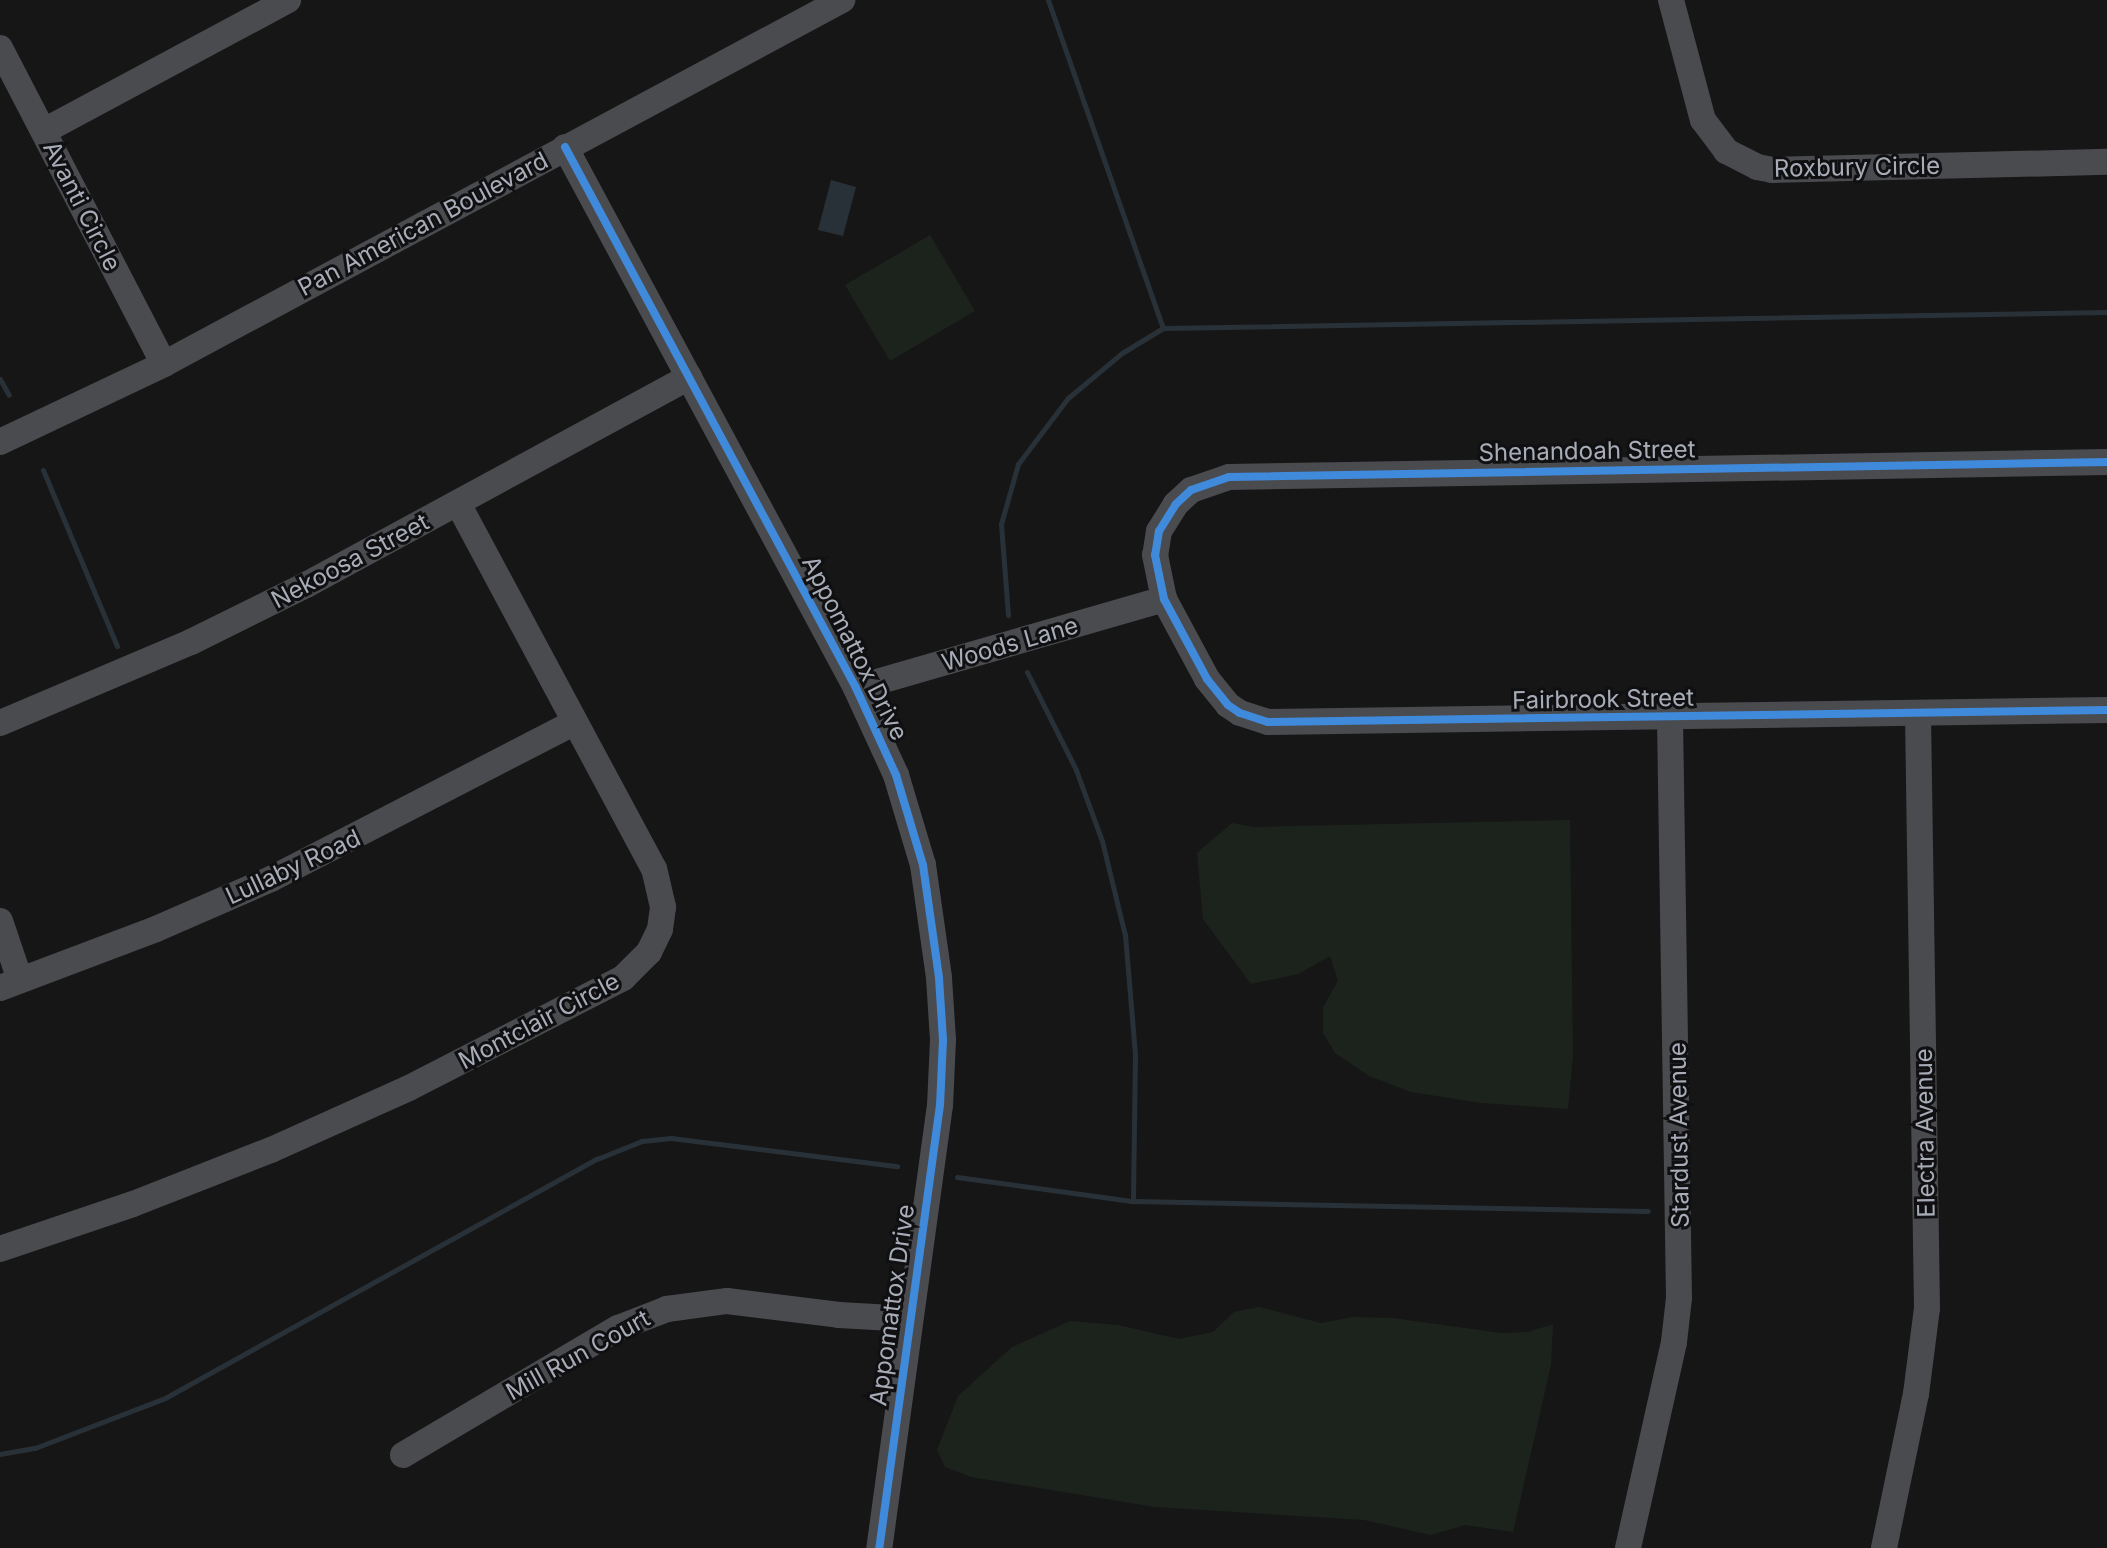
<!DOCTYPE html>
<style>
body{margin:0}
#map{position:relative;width:2107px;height:1548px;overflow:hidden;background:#161616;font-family:Inter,sans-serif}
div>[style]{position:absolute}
.green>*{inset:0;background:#1c231d}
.water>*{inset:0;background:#293138}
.stream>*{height:5px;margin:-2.5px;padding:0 2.5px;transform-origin:2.5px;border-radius:2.5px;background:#293138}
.minor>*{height:26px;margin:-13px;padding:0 13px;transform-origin:13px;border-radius:13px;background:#4a4b4f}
.cycleway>*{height:8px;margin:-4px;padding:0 4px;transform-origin:4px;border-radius:4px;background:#408adc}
span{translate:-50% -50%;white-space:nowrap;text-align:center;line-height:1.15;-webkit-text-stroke:6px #101012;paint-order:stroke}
.street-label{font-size:24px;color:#a7acb7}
</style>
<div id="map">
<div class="green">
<i style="clip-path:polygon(930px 235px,975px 311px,890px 361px,845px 285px)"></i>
<i style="clip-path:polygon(1570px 820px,1573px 1056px,1568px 1109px,1481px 1103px,1411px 1092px,1369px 1076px,1335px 1053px,1323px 1033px,1323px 1007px,1338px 981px,1330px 956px,1298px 974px,1251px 984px,1203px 919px,1197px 853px,1232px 823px,1253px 827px)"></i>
<i style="clip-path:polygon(1259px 1307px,1321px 1323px,1353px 1317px,1393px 1318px,1501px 1333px,1528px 1332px,1553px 1324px,1551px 1365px,1513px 1532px,1465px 1525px,1431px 1535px,1364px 1520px,1155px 1507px,971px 1477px,945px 1467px,937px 1450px,958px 1396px,1012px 1347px,1070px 1321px,1118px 1325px,1179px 1339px,1213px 1332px,1234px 1312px)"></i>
</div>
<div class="water">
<i style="clip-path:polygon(831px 180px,856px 187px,843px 236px,818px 230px)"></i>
</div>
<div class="stream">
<i style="left:1048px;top:0;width:348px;rotate:70.7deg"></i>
<i style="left:0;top:379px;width:18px;rotate:61deg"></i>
<i style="left:43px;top:470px;width:191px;rotate:67.2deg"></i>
<i style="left:1008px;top:615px;width:91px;rotate:-94.4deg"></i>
<i style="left:1001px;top:524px;width:62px;rotate:-74.2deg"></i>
<i style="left:1018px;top:464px;width:83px;rotate:-52.9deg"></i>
<i style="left:1068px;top:398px;width:70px;rotate:-39.8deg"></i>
<i style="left:1122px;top:353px;width:48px;rotate:-31.4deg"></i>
<i style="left:1163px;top:328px;width:944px;rotate:-0.97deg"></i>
<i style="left:1027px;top:672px;width:110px;rotate:63.4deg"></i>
<i style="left:1076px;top:770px;width:76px;rotate:69.9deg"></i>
<i style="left:1102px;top:841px;width:97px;rotate:76.3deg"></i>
<i style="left:1125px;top:935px;width:119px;rotate:85.2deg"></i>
<i style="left:1135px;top:1054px;width:147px;rotate:90.8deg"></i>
<i style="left:957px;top:1177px;width:178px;rotate:7.8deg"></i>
<i style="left:1133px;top:1201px;width:515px;rotate:1.11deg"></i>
<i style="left:0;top:1454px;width:36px;rotate:-10deg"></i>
<i style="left:35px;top:1448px;width:139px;rotate:-21deg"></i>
<i style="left:165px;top:1398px;width:494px;rotate:-29deg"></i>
<i style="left:597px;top:1159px;width:48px;rotate:-21.8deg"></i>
<i style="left:642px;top:1141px;width:29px;rotate:-6deg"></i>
<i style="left:671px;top:1138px;width:228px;rotate:7.1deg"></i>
</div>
<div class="minor">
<i style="left:1671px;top:0;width:124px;rotate:75.1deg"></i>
<i style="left:1703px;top:120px;width:39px;rotate:53deg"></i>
<i style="left:1726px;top:151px;width:35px;rotate:27deg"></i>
<i style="left:1757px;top:167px;width:15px;rotate:11deg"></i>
<i style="left:1772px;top:170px;width:335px;rotate:-1.4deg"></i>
<i style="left:0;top:48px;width:356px;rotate:62.6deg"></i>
<i style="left:44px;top:131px;width:277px;rotate:-28.2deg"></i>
<i style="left:565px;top:147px;width:614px;rotate:61.72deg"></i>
<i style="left:856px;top:688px;width:96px;rotate:65.3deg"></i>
<i style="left:896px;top:775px;width:94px;rotate:73.3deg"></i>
<i style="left:923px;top:865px;width:114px;rotate:81.9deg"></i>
<i style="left:939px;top:978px;width:62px;rotate:86.3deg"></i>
<i style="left:943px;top:1040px;width:65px;rotate:92.6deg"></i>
<i style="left:940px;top:1105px;width:447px;rotate:97.8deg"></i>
<i style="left:0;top:442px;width:182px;rotate:-25.4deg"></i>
<i style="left:164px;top:364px;width:770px;rotate:-28.23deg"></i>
<i style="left:2107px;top:462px;width:878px;rotate:179.02deg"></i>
<i style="left:1229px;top:477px;width:40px;rotate:161.1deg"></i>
<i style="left:1191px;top:490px;width:21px;rotate:137deg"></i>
<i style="left:1176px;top:504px;width:32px;rotate:122deg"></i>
<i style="left:1159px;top:531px;width:24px;rotate:99deg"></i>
<i style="left:1155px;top:555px;width:45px;rotate:78.4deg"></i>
<i style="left:1164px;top:599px;width:91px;rotate:61.7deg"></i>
<i style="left:1207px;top:679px;width:33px;rotate:51deg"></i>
<i style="left:1228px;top:705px;width:14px;rotate:34deg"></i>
<i style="left:1240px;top:713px;width:29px;rotate:18deg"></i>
<i style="left:1268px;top:722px;width:839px;rotate:-0.82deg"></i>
<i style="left:856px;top:688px;width:321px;rotate:-16.1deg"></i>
<i style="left:0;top:723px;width:207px;rotate:-23deg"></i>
<i style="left:191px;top:642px;width:128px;rotate:-26.4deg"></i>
<i style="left:306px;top:585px;width:436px;rotate:-28.5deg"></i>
<i style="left:0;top:921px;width:62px;rotate:71.3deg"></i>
<i style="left:0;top:988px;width:167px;rotate:-20.7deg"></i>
<i style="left:156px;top:929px;width:125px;rotate:-23.5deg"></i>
<i style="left:271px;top:879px;width:342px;rotate:-27.3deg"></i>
<i style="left:0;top:1249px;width:140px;rotate:-18.7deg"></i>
<i style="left:133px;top:1204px;width:148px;rotate:-21.4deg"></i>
<i style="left:271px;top:1150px;width:151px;rotate:-24.2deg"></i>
<i style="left:409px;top:1088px;width:241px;rotate:-27.2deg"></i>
<i style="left:623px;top:978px;width:37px;rotate:-45deg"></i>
<i style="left:649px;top:952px;width:25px;rotate:-64deg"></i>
<i style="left:660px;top:929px;width:22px;rotate:-82deg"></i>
<i style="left:663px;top:907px;width:39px;rotate:-103deg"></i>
<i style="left:654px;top:869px;width:414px;rotate:-118.2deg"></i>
<i style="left:403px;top:1455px;width:250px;rotate:-30.6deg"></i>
<i style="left:618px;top:1328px;width:53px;rotate:-21.2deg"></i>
<i style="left:667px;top:1309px;width:61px;rotate:-7.6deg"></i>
<i style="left:727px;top:1301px;width:113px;rotate:7.1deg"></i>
<i style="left:839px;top:1315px;width:71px;rotate:3.2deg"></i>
<i style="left:1628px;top:1548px;width:211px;rotate:-77.4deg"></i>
<i style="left:1674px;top:1342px;width:44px;rotate:-83.5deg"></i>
<i style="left:1679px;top:1298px;width:580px;rotate:-90.89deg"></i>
<i style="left:1884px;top:1548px;width:157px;rotate:-78.3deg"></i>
<i style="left:1916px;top:1394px;width:87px;rotate:-82.7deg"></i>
<i style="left:1927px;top:1308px;width:594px;rotate:-90.87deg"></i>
</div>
<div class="cycleway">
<i style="left:565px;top:147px;width:614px;rotate:61.72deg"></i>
<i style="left:856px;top:688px;width:96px;rotate:65.3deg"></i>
<i style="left:896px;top:775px;width:94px;rotate:73.3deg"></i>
<i style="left:923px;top:865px;width:114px;rotate:81.9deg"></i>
<i style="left:939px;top:978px;width:62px;rotate:86.3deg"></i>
<i style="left:943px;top:1040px;width:65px;rotate:92.6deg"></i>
<i style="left:940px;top:1105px;width:447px;rotate:97.8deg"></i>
<i style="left:2107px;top:462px;width:878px;rotate:179.02deg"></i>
<i style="left:1229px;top:477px;width:40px;rotate:161.1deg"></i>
<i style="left:1191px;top:490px;width:21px;rotate:137deg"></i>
<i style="left:1176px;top:504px;width:32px;rotate:122deg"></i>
<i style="left:1159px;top:531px;width:24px;rotate:99deg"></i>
<i style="left:1155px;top:555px;width:45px;rotate:78.4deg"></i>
<i style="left:1164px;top:599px;width:91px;rotate:61.7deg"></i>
<i style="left:1207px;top:679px;width:33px;rotate:51deg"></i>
<i style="left:1228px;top:705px;width:14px;rotate:34deg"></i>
<i style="left:1240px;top:713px;width:29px;rotate:18deg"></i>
<i style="left:1268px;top:722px;width:839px;rotate:-0.82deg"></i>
</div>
<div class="street-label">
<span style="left:1857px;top:167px;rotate:-1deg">Roxbury Circle</span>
<span style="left:82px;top:206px;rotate:63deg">Avanti Circle</span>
<span style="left:423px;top:224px;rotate:-28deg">Pan American Boulevard</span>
<span style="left:1587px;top:451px;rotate:-1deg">Shenandoah Street</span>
<span style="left:350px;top:561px;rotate:-28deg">Nekoosa Street</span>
<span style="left:1010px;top:644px;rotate:-16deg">Woods Lane</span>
<span style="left:855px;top:648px;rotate:63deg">Appomattox Drive</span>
<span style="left:1603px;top:699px;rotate:-1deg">Fairbrook Street</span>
<span style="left:293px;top:867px;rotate:-25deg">Lullaby Road</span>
<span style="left:539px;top:1021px;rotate:-28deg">Montclair Circle</span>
<span style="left:1925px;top:1133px;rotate:-91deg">Electra Avenue</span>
<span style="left:1679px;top:1135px;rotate:-91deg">Stardust Avenue</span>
<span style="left:892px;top:1305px;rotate:-82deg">Appomattox Drive</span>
<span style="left:578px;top:1355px;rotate:-29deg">Mill Run Court</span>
</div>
</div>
